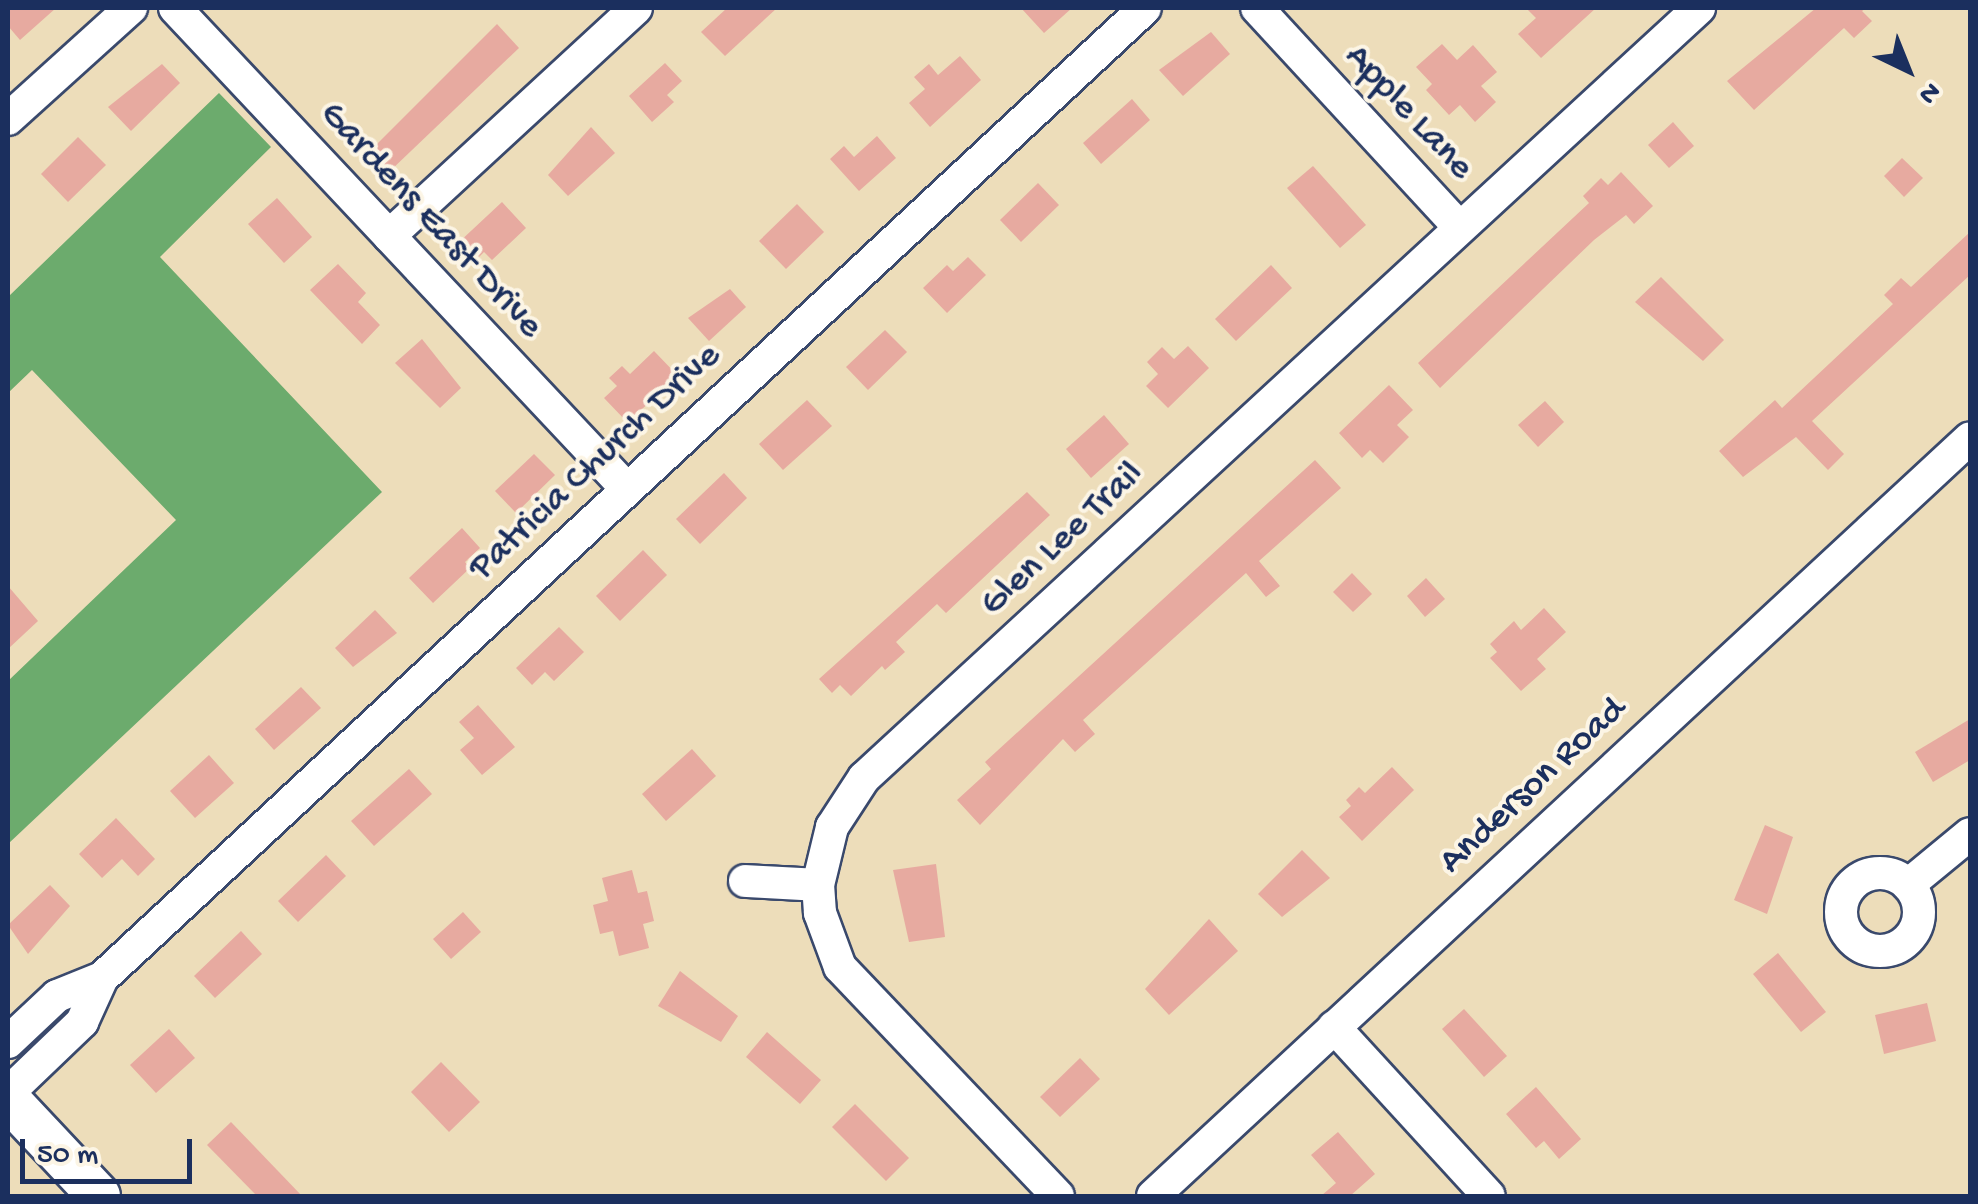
<!DOCTYPE html>
<style>
body{margin:0}
#map{position:relative;width:1978px;height:1204px;overflow:hidden;background:#edddba;font-family:"Gochi Hand",sans-serif}
div>[style]{position:absolute}
.forest>*{inset:0;background:#6cab6d}
.building>*{inset:0;background:#e7aaa0}
.roads{filter:drop-shadow(2px 0 #3a496c) drop-shadow(-2px 0 #3a496c) drop-shadow(0 2px #3a496c) drop-shadow(0 -2px #3a496c)}
.minor>*{height:32px;margin:-16px;padding:0 16px;transform-origin:16px;border-radius:16px;background:#fff}
.minor>.ring{margin:-16px;padding:0;box-sizing:content-box;background:none;border:32px solid #fff;border-radius:50%}
.major>*{height:42px;margin:-21px;padding:0 21px;transform-origin:21px;border-radius:21px;background:#fff}
span{translate:-50% -50%;white-space:nowrap;text-align:center;line-height:1.15;-webkit-text-stroke:8px #fcf5e5;paint-order:stroke}
.street-label{font-size:38px;color:#1b2f5e}
.frame{position:absolute;inset:0;border:10px solid #1b2f5e;pointer-events:none}
.north{position:absolute;left:1858px;top:20px;width:100px;height:100px;-webkit-text-stroke:8px #fcf5e5;paint-order:stroke;rotate:137deg;font-size:28px;font-weight:700;line-height:40px;text-align:center;color:#1b2f5e}
.north::after{content:'';display:block;margin:auto;width:35px;height:45px;background:#1b2f5e;clip-path:polygon(50% 0,100% 100%,50% 72%,0 100%)}
.scale{position:absolute;left:20px;top:1139px;width:172px;height:45px;box-sizing:border-box;border:5px solid #1b2f5e;border-top:0;padding-left:12px;font-size:30px;line-height:35px;white-space:nowrap;color:#1b2f5e;-webkit-text-stroke:8px #fcf5e5;paint-order:stroke}
</style>
<div id="map">
<div class="forest">
<i style="clip-path:polygon(219px 93px,271px 147px,160px 257px,382px 492px,8px 844px,8px 681px,176px 520px,32px 370px,8px 393px,8px 297px)"></i>
</div>
<div class="building">
<i style="clip-path:polygon(8px 8px,56px 8px,20px 40px,8px 26px)"></i>
<i style="clip-path:polygon(727px 8px,777px 8px,725px 56px,701px 32px)"></i>
<i style="clip-path:polygon(1021px 8px,1072px 8px,1044px 33px)"></i>
<i style="clip-path:polygon(1526px 8px,1596px 8px,1541px 58px,1518px 34px,1536px 18px)"></i>
<i style="clip-path:polygon(1816px 8px,1866px 8px,1862px 11px,1872px 21px,1854px 38px,1844px 28px,1754px 110px,1727px 81px)"></i>
<i style="clip-path:polygon(497px 24px,519px 48px,389px 172px,369px 152px)"></i>
<i style="clip-path:polygon(1211px 32px,1230px 54px,1183px 96px,1159px 70px)"></i>
<i style="clip-path:polygon(1442px 44px,1457px 60px,1473px 45px,1497px 72px,1481px 86px,1496px 102px,1475px 122px,1460px 105px,1449px 115px,1426px 90px,1432px 84px,1416px 67px)"></i>
<i style="clip-path:polygon(960px 56px,981px 80px,930px 127px,909px 103px,925px 89px,914px 77px,929px 64px,938px 75px)"></i>
<i style="clip-path:polygon(665px 63px,682px 81px,667px 95px,674px 102px,652px 122px,629px 96px)"></i>
<i style="clip-path:polygon(162px 64px,180px 83px,131px 131px,108px 107px)"></i>
<i style="clip-path:polygon(1132px 99px,1150px 120px,1101px 164px,1083px 143px)"></i>
<i style="clip-path:polygon(1673px 122px,1694px 146px,1669px 168px,1648px 145px)"></i>
<i style="clip-path:polygon(591px 127px,615px 153px,568px 196px,548px 175px)"></i>
<i style="clip-path:polygon(877px 136px,896px 158px,859px 191px,830px 159px,844px 146px,854px 157px)"></i>
<i style="clip-path:polygon(78px 137px,106px 165px,68px 202px,41px 174px)"></i>
<i style="clip-path:polygon(1902px 158px,1923px 178px,1904px 197px,1884px 176px)"></i>
<i style="clip-path:polygon(1313px 166px,1366px 225px,1340px 248px,1287px 188px)"></i>
<i style="clip-path:polygon(1621px 172px,1653px 206px,1634px 224px,1626px 215px,1594px 240px,1440px 388px,1418px 363px,1589px 203px,1583px 196px,1601px 178px,1608px 185px)"></i>
<i style="clip-path:polygon(1038px 183px,1059px 205px,1021px 242px,1000px 220px)"></i>
<i style="clip-path:polygon(277px 198px,312px 237px,284px 263px,248px 224px)"></i>
<i style="clip-path:polygon(502px 202px,526px 228px,492px 260px,484px 252px,474px 262px,457px 244px)"></i>
<i style="clip-path:polygon(797px 204px,824px 232px,786px 269px,759px 241px)"></i>
<i style="clip-path:polygon(1970px 232px,1970px 275px,1812px 421px,1844px 454px,1828px 470px,1796px 437px,1743px 477px,1719px 451px,1775px 400px,1782px 408px,1893px 304px,1884px 295px,1901px 278px,1911px 287px)"></i>
<i style="clip-path:polygon(968px 257px,986px 275px,947px 313px,923px 288px,947px 265px,953px 271px)"></i>
<i style="clip-path:polygon(338px 264px,366px 293px,358px 302px,380px 325px,362px 344px,310px 290px)"></i>
<i style="clip-path:polygon(1271px 265px,1292px 288px,1236px 341px,1215px 319px)"></i>
<i style="clip-path:polygon(1661px 277px,1724px 340px,1703px 361px,1635px 302px)"></i>
<i style="clip-path:polygon(730px 289px,746px 307px,709px 341px,688px 318px)"></i>
<i style="clip-path:polygon(885px 330px,907px 352px,868px 390px,846px 367px)"></i>
<i style="clip-path:polygon(422px 339px,461px 388px,440px 408px,395px 363px)"></i>
<i style="clip-path:polygon(1188px 346px,1209px 368px,1168px 408px,1146px 386px,1158px 374px,1147px 362px,1162px 347px,1174px 359px)"></i>
<i style="clip-path:polygon(654px 351px,679px 377px,627px 422px,604px 398px,617px 386px,609px 378px,622px 366px,630px 374px)"></i>
<i style="clip-path:polygon(1389px 385px,1413px 410px,1397px 425px,1409px 437px,1383px 463px,1370px 450px,1362px 458px,1339px 433px)"></i>
<i style="clip-path:polygon(807px 400px,832px 426px,783px 470px,759px 444px)"></i>
<i style="clip-path:polygon(1545px 401px,1564px 422px,1538px 447px,1518px 425px)"></i>
<i style="clip-path:polygon(1104px 415px,1129px 444px,1091px 478px,1066px 449px)"></i>
<i style="clip-path:polygon(534px 454px,555px 475px,516px 513px,495px 491px)"></i>
<i style="clip-path:polygon(1315px 460px,1341px 488px,1259px 561px,1280px 586px,1266px 597px,1246px 573px,1083px 720px,1095px 734px,1075px 752px,1063px 739px,980px 825px,957px 800px,991px 769px,985px 762px)"></i>
<i style="clip-path:polygon(724px 473px,747px 498px,700px 544px,676px 519px)"></i>
<i style="clip-path:polygon(1027px 492px,1050px 515px,946px 613px,937px 604px,896px 642px,905px 652px,885px 670px,882px 666px,851px 696px,840px 685px,832px 693px,819px 679px)"></i>
<i style="clip-path:polygon(462px 528px,480px 548px,465px 562px,470px 568px,433px 603px,409px 578px)"></i>
<i style="clip-path:polygon(643px 550px,667px 575px,620px 621px,596px 596px)"></i>
<i style="clip-path:polygon(1352px 573px,1372px 594px,1353px 612px,1333px 592px)"></i>
<i style="clip-path:polygon(1426px 578px,1445px 599px,1425px 617px,1407px 596px)"></i>
<i style="clip-path:polygon(8px 586px,38px 621px,8px 649px)"></i>
<i style="clip-path:polygon(1544px 608px,1566px 632px,1537px 659px,1546px 669px,1521px 691px,1490px 658px,1497px 652px,1490px 644px,1514px 621px,1521px 630px)"></i>
<i style="clip-path:polygon(375px 610px,397px 633px,353px 667px,335px 648px)"></i>
<i style="clip-path:polygon(559px 627px,584px 652px,554px 681px,545px 672px,532px 685px,516px 668px)"></i>
<i style="clip-path:polygon(301px 687px,321px 708px,274px 750px,255px 729px)"></i>
<i style="clip-path:polygon(478px 705px,515px 747px,482px 775px,460px 750px,474px 738px,459px 722px)"></i>
<i style="clip-path:polygon(1970px 719px,1970px 760px,1933px 782px,1915px 752px)"></i>
<i style="clip-path:polygon(692px 749px,716px 776px,666px 821px,642px 794px)"></i>
<i style="clip-path:polygon(209px 755px,234px 783px,195px 818px,170px 791px)"></i>
<i style="clip-path:polygon(1392px 767px,1414px 790px,1362px 841px,1339px 817px,1351px 806px,1346px 800px,1359px 787px,1365px 793px)"></i>
<i style="clip-path:polygon(409px 769px,432px 794px,374px 846px,351px 821px)"></i>
<i style="clip-path:polygon(116px 818px,155px 859px,138px 876px,122px 859px,102px 878px,79px 854px)"></i>
<i style="clip-path:polygon(1765px 825px,1793px 837px,1767px 914px,1734px 900px)"></i>
<i style="clip-path:polygon(1302px 850px,1330px 878px,1282px 917px,1258px 894px)"></i>
<i style="clip-path:polygon(326px 855px,346px 876px,298px 922px,278px 901px)"></i>
<i style="clip-path:polygon(936px 864px,945px 937px,909px 942px,893px 870px)"></i>
<i style="clip-path:polygon(632px 870px,638px 893px,647px 891px,654px 921px,643px 924px,649px 948px,619px 956px,613px 931px,600px 934px,593px 905px,608px 901px,602px 878px)"></i>
<i style="clip-path:polygon(50px 885px,70px 906px,28px 954px,8px 925px)"></i>
<i style="clip-path:polygon(463px 912px,481px 932px,451px 959px,433px 939px)"></i>
<i style="clip-path:polygon(1209px 919px,1238px 951px,1169px 1015px,1145px 989px)"></i>
<i style="clip-path:polygon(241px 931px,262px 954px,215px 998px,194px 976px)"></i>
<i style="clip-path:polygon(1778px 953px,1826px 1012px,1801px 1032px,1753px 974px)"></i>
<i style="clip-path:polygon(680px 971px,738px 1016px,721px 1042px,658px 1006px)"></i>
<i style="clip-path:polygon(1927px 1003px,1936px 1041px,1884px 1054px,1875px 1015px)"></i>
<i style="clip-path:polygon(1464px 1009px,1507px 1056px,1484px 1077px,1442px 1029px)"></i>
<i style="clip-path:polygon(169px 1029px,195px 1058px,156px 1093px,130px 1065px)"></i>
<i style="clip-path:polygon(767px 1032px,821px 1080px,800px 1104px,746px 1057px)"></i>
<i style="clip-path:polygon(1080px 1058px,1100px 1079px,1060px 1117px,1040px 1097px)"></i>
<i style="clip-path:polygon(441px 1062px,480px 1102px,449px 1132px,411px 1092px)"></i>
<i style="clip-path:polygon(1536px 1087px,1581px 1139px,1559px 1159px,1544px 1141px,1536px 1148px,1506px 1114px)"></i>
<i style="clip-path:polygon(855px 1104px,909px 1158px,886px 1181px,832px 1127px)"></i>
<i style="clip-path:polygon(231px 1122px,302px 1196px,257px 1196px,207px 1145px)"></i>
<i style="clip-path:polygon(1338px 1132px,1375px 1174px,1350px 1196px,1321px 1196px,1336px 1183px,1311px 1155px)"></i>
</div>
<div class="roads">
<div class="minor">
<i style="left:175px;top:8px;width:660px;rotate:46.78deg"></i>
<i style="left:1257px;top:8px;width:299px;rotate:47.3deg"></i>
<i style="left:8px;top:119px;width:166px;rotate:-42.1deg"></i>
<i style="left:389px;top:236px;width:336px;rotate:-42.7deg"></i>
<i class="ring" style="left:1841px;top:873px;width:46px;height:46px"></i>
<i style="left:745px;top:881px;width:73px;rotate:3.1deg"></i>
<i style="left:1908px;top:885px;width:80px;rotate:-39.4deg"></i>
<i style="left:1334px;top:1027px;width:229px;rotate:47.5deg"></i>
<i style="left:8px;top:1042px;width:67px;rotate:-43.2deg"></i>
<i style="left:57px;top:996px;width:48px;rotate:-21.8deg"></i>
<i style="left:102px;top:978px;width:1424px;rotate:-42.92deg"></i>
<i style="left:8px;top:1093px;width:103px;rotate:-43.8deg"></i>
<i style="left:82px;top:1022px;width:48px;rotate:-65.6deg"></i>
<i style="left:1058px;top:1196px;width:316px;rotate:-133.6deg"></i>
<i style="left:840px;top:967px;width:58px;rotate:-110.3deg"></i>
<i style="left:820px;top:913px;width:28px;rotate:-94deg"></i>
<i style="left:818px;top:885px;width:60px;rotate:-76.4deg"></i>
<i style="left:832px;top:827px;width:59px;rotate:-56.9deg"></i>
<i style="left:864px;top:778px;width:1136px;rotate:-42.68deg"></i>
<i style="left:1153px;top:1196px;width:1114px;rotate:-42.85deg"></i>
</div>
<div class="major">
<i style="left:8px;top:1099px;width:133px;rotate:46.8deg"></i>
</div>
</div>
<div class="street-label">
<span style="left:1408px;top:113px;rotate:47deg">Apple Lane</span>
<span style="left:430px;top:221px;rotate:47deg">Gardens East Drive</span>
<span style="left:596px;top:463px;rotate:-43deg">Patricia Church Drive</span>
<span style="left:1063px;top:540px;rotate:-43deg">Glen Lee Trail</span>
<span style="left:1534px;top:787px;rotate:-43deg">Anderson Road</span>
</div>
<div class="frame"></div>
<div class="north">N</div>
<div class="scale">50 m</div>
</div>
